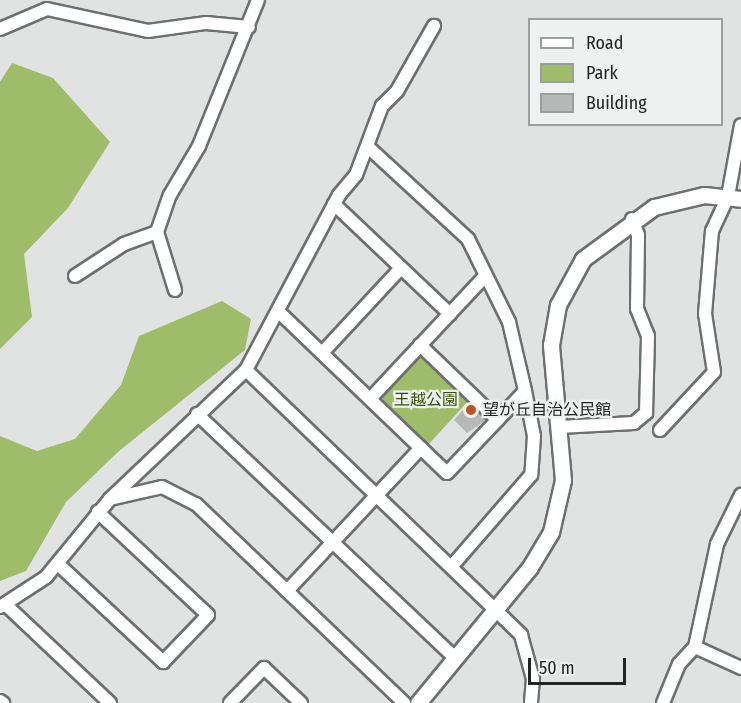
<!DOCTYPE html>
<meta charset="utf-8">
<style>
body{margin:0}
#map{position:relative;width:741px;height:703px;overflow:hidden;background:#e0e3e2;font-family:"Fira Sans Condensed","Noto Sans JP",sans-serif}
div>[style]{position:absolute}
.green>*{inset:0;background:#9fbc6a}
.building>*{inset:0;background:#b5b8b6}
.roads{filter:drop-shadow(2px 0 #6c706f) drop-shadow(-2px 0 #6c706f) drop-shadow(0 2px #6c706f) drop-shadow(0 -2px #6c706f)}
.minor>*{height:12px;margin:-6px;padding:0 6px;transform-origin:6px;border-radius:6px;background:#fff}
.tertiary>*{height:15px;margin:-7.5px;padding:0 7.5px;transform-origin:7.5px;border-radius:7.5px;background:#fff}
.dots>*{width:16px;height:16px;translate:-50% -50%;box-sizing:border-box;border:3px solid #edf1f0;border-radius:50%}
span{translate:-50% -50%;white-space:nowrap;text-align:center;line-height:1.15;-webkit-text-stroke:4.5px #edf1f0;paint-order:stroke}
.park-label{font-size:16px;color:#3a4e0b}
.poi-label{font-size:16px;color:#232424}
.left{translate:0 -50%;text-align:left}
.legend{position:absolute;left:528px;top:18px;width:195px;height:108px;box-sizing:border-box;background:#edf1f0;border:2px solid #9c9f9e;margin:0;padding:8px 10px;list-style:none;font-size:18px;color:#232424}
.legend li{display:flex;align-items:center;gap:12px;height:30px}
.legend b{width:30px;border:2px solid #9c9f9e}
.scale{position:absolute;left:528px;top:658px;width:98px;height:27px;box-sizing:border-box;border:3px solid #232424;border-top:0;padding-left:8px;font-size:18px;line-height:21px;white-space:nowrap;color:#232424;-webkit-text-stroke:4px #edf1f0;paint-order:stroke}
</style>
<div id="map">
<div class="green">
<i style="clip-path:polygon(12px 63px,53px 78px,110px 142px,68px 208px,24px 254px,32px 317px,0 349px,0 82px)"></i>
<i style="clip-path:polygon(222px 301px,251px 319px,245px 350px,119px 451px,66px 502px,26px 571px,0 581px,0 436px,37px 451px,75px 439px,121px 385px,139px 336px)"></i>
<i style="clip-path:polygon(421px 352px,470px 399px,428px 445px,383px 403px,383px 393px)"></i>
</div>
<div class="building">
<i style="clip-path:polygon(469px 403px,486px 420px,467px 433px,454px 420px)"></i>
</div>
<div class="roads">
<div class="minor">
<i style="left:0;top:29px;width:51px;rotate:-23.1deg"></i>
<i style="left:47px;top:9px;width:103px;rotate:12.3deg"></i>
<i style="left:148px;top:31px;width:59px;rotate:-7.9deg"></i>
<i style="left:206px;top:23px;width:43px;rotate:5.3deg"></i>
<i style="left:368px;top:147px;width:136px;rotate:42.6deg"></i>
<i style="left:468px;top:239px;width:93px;rotate:63.7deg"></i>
<i style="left:509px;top:322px;width:71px;rotate:76.9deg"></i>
<i style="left:525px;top:391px;width:46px;rotate:78.7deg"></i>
<i style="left:534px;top:436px;width:39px;rotate:94deg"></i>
<i style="left:531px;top:475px;width:121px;rotate:131deg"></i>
<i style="left:334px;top:204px;width:160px;rotate:43.5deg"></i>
<i style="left:75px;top:276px;width:59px;rotate:-33.1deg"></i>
<i style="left:124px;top:244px;width:35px;rotate:-20deg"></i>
<i style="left:175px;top:290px;width:61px;rotate:-107.2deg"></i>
<i style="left:157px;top:232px;width:39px;rotate:-71deg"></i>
<i style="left:170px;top:195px;width:57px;rotate:-59.4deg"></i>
<i style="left:199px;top:146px;width:157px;rotate:-68deg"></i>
<i style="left:280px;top:313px;width:231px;rotate:43.8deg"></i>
<i style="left:447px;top:473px;width:113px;rotate:-46.4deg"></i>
<i style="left:420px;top:345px;width:108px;rotate:43.9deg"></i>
<i style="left:322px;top:353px;width:116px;rotate:-47.1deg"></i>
<i style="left:246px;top:370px;width:382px;rotate:43.9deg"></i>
<i style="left:521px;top:635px;width:46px;rotate:74.7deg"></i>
<i style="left:533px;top:679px;width:24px;rotate:95deg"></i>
<i style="left:370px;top:399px;width:168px;rotate:-46.9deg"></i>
<i style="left:197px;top:414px;width:355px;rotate:43.4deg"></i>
<i style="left:559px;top:427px;width:75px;rotate:-3.1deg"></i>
<i style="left:634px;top:423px;width:16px;rotate:-40deg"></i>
<i style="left:646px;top:413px;width:77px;rotate:-88.5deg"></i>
<i style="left:648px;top:336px;width:29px;rotate:-112deg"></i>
<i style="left:637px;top:309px;width:74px;rotate:-89.2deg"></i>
<i style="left:638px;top:235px;width:17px;rotate:-111deg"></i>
<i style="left:660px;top:430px;width:79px;rotate:-47deg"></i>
<i style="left:714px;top:372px;width:59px;rotate:-98.8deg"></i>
<i style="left:705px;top:314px;width:83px;rotate:-85.2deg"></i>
<i style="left:712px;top:231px;width:38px;rotate:-65deg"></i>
<i style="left:728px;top:196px;width:72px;rotate:-79.6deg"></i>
<i style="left:110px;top:499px;width:187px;rotate:-43.5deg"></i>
<i style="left:246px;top:370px;width:198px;rotate:-62deg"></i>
<i style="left:339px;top:195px;width:26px;rotate:-50deg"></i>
<i style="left:356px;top:175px;width:74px;rotate:-69.4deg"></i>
<i style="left:382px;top:106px;width:21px;rotate:-45deg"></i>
<i style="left:397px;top:91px;width:75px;rotate:-60.4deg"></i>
<i style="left:58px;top:564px;width:144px;rotate:43deg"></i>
<i style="left:163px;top:662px;width:65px;rotate:-46.2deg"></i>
<i style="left:208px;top:615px;width:151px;rotate:-136.9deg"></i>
<i style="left:287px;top:591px;width:196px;rotate:-46.9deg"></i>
<i style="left:6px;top:605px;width:143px;rotate:43.3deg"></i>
<i style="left:0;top:607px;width:55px;rotate:-33.1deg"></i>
<i style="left:46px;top:577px;width:101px;rotate:-50.6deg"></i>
<i style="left:110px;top:499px;width:53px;rotate:-13deg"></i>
<i style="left:162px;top:487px;width:38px;rotate:27deg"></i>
<i style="left:196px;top:504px;width:288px;rotate:43.7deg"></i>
<i style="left:695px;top:647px;width:105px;rotate:-77.9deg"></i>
<i style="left:717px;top:544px;width:55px;rotate:-63.9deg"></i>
<i style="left:0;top:701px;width:4px;rotate:34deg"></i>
<i style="left:230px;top:703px;width:49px;rotate:-45.8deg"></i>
<i style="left:264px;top:668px;width:51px;rotate:43.4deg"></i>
<i style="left:663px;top:703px;width:42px;rotate:-67.7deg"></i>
<i style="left:679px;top:664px;width:23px;rotate:-47deg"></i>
<i style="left:695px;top:647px;width:51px;rotate:24.5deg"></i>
</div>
<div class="tertiary">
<i style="left:418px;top:703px;width:176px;rotate:-50.5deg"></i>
<i style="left:530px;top:567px;width:41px;rotate:-59deg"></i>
<i style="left:551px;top:532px;width:53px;rotate:-77deg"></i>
<i style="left:563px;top:480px;width:136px;rotate:-95.1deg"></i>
<i style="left:551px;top:345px;width:41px;rotate:-80.1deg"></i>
<i style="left:558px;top:305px;width:52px;rotate:-61.5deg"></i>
<i style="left:583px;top:259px;width:88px;rotate:-36.2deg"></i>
<i style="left:654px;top:207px;width:51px;rotate:-13.5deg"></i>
<i style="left:704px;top:195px;width:37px;rotate:6deg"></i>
</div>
</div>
<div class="dots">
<i style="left:471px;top:410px;background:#b95424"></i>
</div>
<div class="park-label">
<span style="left:426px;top:400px">王越公園</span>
</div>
<div class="poi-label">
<span class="left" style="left:483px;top:410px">望が丘自治公民館</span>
</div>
<ul class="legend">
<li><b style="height:8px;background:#fff"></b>Road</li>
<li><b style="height:16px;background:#9fbc6a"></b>Park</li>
<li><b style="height:16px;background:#b5b8b6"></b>Building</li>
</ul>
<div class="scale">50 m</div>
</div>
